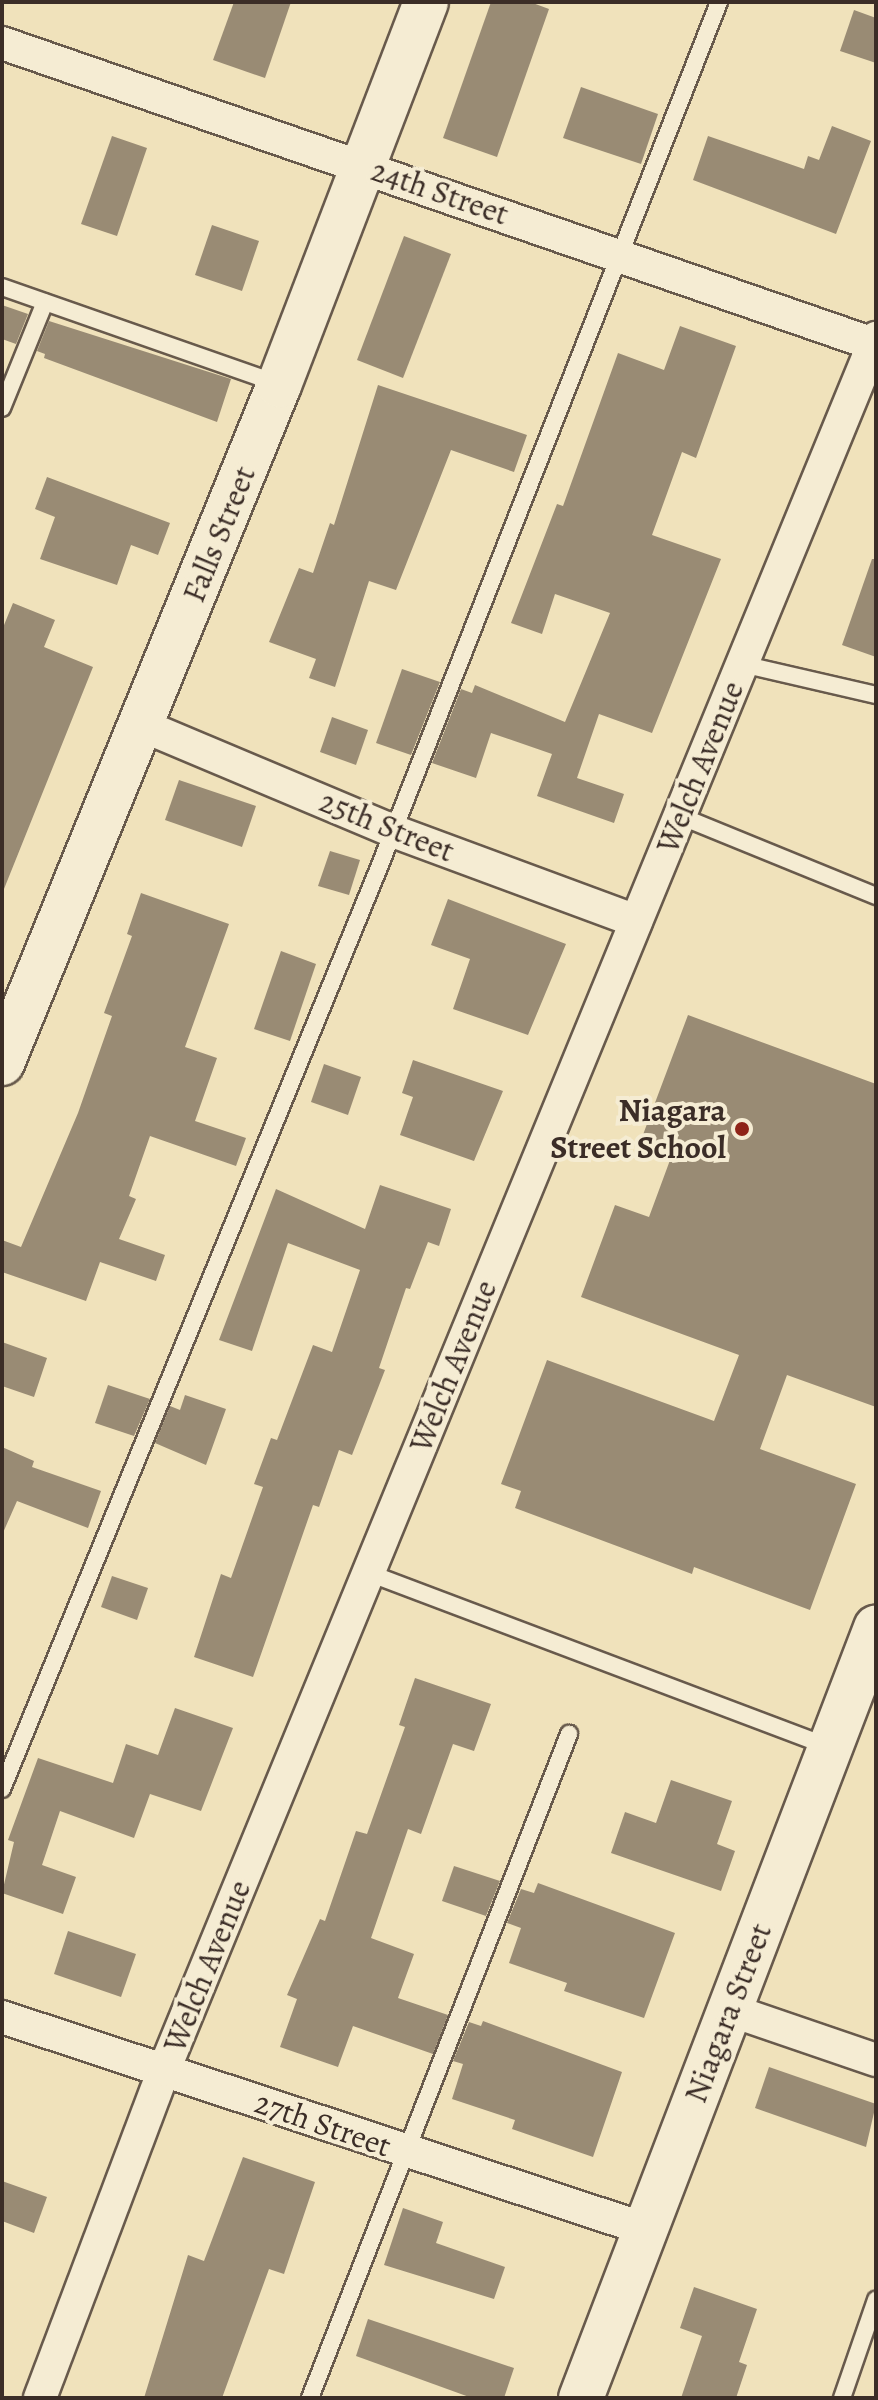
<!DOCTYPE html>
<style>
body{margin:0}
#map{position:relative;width:878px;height:2400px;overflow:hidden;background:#f0e2bb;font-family:Alegreya,serif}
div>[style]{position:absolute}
.building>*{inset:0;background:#998b74}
.roads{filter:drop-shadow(2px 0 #685a4c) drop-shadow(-2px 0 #685a4c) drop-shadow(0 2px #685a4c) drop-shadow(0 -2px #685a4c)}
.lane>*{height:16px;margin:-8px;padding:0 8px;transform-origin:8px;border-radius:8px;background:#f5ecd3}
.street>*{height:32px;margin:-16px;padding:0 16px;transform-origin:16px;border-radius:16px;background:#f5ecd3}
.secondary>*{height:44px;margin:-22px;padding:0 22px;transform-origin:22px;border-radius:22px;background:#f5ecd3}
.dots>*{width:22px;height:22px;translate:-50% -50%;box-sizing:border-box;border:4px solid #f5ecd3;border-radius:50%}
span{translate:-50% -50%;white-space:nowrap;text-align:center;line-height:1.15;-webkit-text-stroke:8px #f5ecd3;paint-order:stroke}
.street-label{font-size:32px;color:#3b2d27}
.poi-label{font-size:32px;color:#3b2d27;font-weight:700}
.right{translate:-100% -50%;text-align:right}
.frame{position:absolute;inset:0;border:4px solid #3b2d27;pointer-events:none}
</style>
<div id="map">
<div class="building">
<i style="clip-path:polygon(234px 2px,291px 2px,265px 78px,213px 60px)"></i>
<i style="clip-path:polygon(491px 2px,530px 2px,549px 9px,497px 157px,443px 138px)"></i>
<i style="clip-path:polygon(854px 10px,876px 18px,876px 63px,840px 51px)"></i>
<i style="clip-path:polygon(581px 87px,658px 114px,641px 164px,563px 138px)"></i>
<i style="clip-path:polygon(832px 126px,871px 141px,836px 234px,693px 180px,708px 136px,804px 169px,808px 156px,819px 160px)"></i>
<i style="clip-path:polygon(112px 136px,147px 148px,117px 236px,81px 224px)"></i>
<i style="clip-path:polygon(212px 225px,259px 241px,242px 291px,195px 275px)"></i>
<i style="clip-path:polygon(404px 236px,451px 254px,403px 378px,357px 360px)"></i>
<i style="clip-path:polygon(2px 305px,28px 314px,16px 344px,2px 339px)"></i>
<i style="clip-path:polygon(49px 321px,231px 379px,217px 422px,44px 358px,45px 354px,37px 351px)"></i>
<i style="clip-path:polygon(680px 326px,736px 346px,696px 458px,682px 452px,652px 535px,721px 559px,652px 733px,599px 714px,577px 778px,624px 794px,614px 823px,537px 796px,552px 754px,491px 733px,476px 778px,432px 763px,461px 689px,472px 693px,475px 685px,565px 722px,610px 613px,555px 594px,542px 634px,511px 623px,557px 504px,563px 506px,618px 353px,664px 370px)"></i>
<i style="clip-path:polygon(378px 385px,527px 435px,514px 472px,451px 450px,396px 590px,369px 581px,335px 687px,309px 678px,316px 659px,269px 642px,299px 568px,313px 573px,330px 523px,334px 525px)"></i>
<i style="clip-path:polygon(47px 477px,170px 523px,158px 555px,131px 545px,117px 585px,40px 559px,55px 517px,35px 509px)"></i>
<i style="clip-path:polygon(872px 559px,876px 559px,876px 657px,842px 645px)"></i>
<i style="clip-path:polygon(13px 603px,55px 620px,44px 647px,93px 667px,4px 889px,2px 630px)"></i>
<i style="clip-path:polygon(402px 669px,440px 682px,411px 755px,376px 743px)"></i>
<i style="clip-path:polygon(332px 717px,368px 730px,356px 765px,320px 752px)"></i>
<i style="clip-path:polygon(179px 780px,256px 806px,242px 847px,165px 820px)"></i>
<i style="clip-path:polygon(330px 851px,360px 860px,349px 895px,318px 886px)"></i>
<i style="clip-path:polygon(141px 893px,229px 924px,185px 1047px,217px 1058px,195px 1121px,246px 1138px,236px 1166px,150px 1136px,129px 1196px,136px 1199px,119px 1239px,165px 1255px,156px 1281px,100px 1262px,86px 1301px,2px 1272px,2px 1240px,21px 1247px,78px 1113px,112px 1016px,104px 1013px,132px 936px,127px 934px)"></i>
<i style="clip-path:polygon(448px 899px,566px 944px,528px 1035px,453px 1009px,470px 959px,431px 945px)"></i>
<i style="clip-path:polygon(281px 951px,316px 964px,290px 1041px,254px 1029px)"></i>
<i style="clip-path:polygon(688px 1015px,876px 1084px,876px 1407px,787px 1375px,760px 1449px,856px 1484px,810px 1610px,694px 1567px,692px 1574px,515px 1508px,521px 1491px,501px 1484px,547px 1360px,714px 1421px,739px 1355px,581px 1297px,615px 1205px,649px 1217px,673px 1152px,641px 1140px)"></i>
<i style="clip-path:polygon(413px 1060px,503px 1091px,474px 1161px,400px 1135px,413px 1097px,402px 1093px)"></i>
<i style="clip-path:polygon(324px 1064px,361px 1077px,348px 1115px,311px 1102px)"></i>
<i style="clip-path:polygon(380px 1185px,451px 1209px,439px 1246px,428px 1242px,410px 1289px,406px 1288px,379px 1368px,385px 1370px,352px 1455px,339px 1450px,319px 1507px,313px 1505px,253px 1677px,194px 1657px,221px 1574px,231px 1578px,263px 1487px,254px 1484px,271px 1438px,277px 1440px,313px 1345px,332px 1352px,360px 1270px,288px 1243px,252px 1351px,219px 1340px,276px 1189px,365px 1229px)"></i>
<i style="clip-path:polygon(2px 1342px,47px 1358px,34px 1397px,2px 1386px)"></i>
<i style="clip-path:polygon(108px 1385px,150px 1399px,134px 1436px,95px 1423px)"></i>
<i style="clip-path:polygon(185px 1395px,226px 1409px,206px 1465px,155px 1443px,170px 1406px,180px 1410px)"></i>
<i style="clip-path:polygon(2px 1447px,34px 1461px,32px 1467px,101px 1491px,88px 1528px,17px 1501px,2px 1535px)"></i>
<i style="clip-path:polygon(112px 1576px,148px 1588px,137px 1620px,101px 1607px)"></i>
<i style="clip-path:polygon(415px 1678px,491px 1704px,474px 1751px,453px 1744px,421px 1834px,408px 1829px,371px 1938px,414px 1954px,398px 1998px,448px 2015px,433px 2054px,353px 2026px,338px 2067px,280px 2047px,297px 1999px,287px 1995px,320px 1919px,325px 1921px,356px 1831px,367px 1834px,405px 1727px,399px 1725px)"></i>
<i style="clip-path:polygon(175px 1708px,233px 1728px,201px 1811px,150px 1794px,134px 1838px,60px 1811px,42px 1865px,76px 1877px,63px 1914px,2px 1893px,14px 1842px,8px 1840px,38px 1758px,113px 1783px,126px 1744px,158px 1755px)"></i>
<i style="clip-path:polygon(671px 1780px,732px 1801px,717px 1844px,735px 1851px,721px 1891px,611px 1853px,625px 1812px,656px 1823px)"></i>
<i style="clip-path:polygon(454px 1866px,500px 1881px,486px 1916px,442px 1901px)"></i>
<i style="clip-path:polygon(538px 1883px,675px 1933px,644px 2018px,564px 1991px,567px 1983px,509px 1963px,521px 1928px,507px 1923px,521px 1889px,534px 1893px)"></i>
<i style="clip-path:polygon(68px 1931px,136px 1954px,121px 1997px,54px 1974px)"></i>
<i style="clip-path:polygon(483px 2021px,622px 2072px,593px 2157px,512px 2129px,515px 2120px,452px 2099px,463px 2064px,453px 2061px,469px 2022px,481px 2026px)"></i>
<i style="clip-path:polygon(769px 2067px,876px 2104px,866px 2147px,755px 2108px)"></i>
<i style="clip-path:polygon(243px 2157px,315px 2182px,284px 2274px,269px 2269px,222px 2398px,144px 2398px,188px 2255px,204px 2261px)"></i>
<i style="clip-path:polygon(2px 2181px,47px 2197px,34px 2233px,2px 2221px)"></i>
<i style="clip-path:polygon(403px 2208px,443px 2222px,436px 2243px,505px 2267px,494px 2299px,384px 2265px)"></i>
<i style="clip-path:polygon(694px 2287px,757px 2309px,739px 2362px,747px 2365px,736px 2398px,681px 2398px,702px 2336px,680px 2328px)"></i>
<i style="clip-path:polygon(368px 2319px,514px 2368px,504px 2398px,472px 2398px,356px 2356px)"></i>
</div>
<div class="roads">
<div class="lane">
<i style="left:2px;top:287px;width:290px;rotate:19.3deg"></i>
<i style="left:2px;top:408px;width:114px;rotate:-67.9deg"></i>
<i style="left:742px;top:664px;width:138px;rotate:13deg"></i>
<i style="left:680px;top:816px;width:212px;rotate:22.2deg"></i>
<i style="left:369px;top:1573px;width:492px;rotate:20.7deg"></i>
<i style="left:2px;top:1789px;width:998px;rotate:-67.75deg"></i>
<i style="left:380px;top:865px;width:927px;rotate:-68.55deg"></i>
<i style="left:310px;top:2398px;width:713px;rotate:-68.69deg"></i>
<i style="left:842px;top:2398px;width:104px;rotate:-70.9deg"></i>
</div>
<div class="street">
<i style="left:2px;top:43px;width:925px;rotate:19.06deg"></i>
<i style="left:141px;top:725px;width:273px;rotate:22.8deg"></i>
<i style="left:393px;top:831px;width:259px;rotate:20.3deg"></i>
<i style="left:730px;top:2010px;width:154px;rotate:18.9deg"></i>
<i style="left:2px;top:2017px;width:677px;rotate:18.25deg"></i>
<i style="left:40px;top:2398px;width:351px;rotate:-69.3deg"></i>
<i style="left:164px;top:2070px;width:1873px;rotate:-67.65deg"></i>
</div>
<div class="secondary">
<i style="left:2px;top:1063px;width:732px;rotate:-67.78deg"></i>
<i style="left:279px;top:385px;width:410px;rotate:-69deg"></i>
<i style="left:581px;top:2398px;width:825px;rotate:-69.04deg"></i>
</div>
</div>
<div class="dots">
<i style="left:742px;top:1129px;background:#8f2418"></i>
</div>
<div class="street-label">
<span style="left:440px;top:192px;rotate:19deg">24th Street</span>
<span style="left:219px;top:534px;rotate:-68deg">Falls Street</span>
<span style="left:700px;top:767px;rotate:-68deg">Welch Avenue</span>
<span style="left:387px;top:826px;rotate:22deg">25th Street</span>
<span style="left:453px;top:1366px;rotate:-68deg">Welch Avenue</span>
<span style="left:207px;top:1966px;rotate:-68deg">Welch Avenue</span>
<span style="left:728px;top:2013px;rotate:-69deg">Niagara Street</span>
<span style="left:323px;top:2124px;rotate:19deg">27th Street</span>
</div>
<div class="poi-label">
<span class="right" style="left:726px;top:1129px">Niagara<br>Street School</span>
</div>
<div class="frame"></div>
</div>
